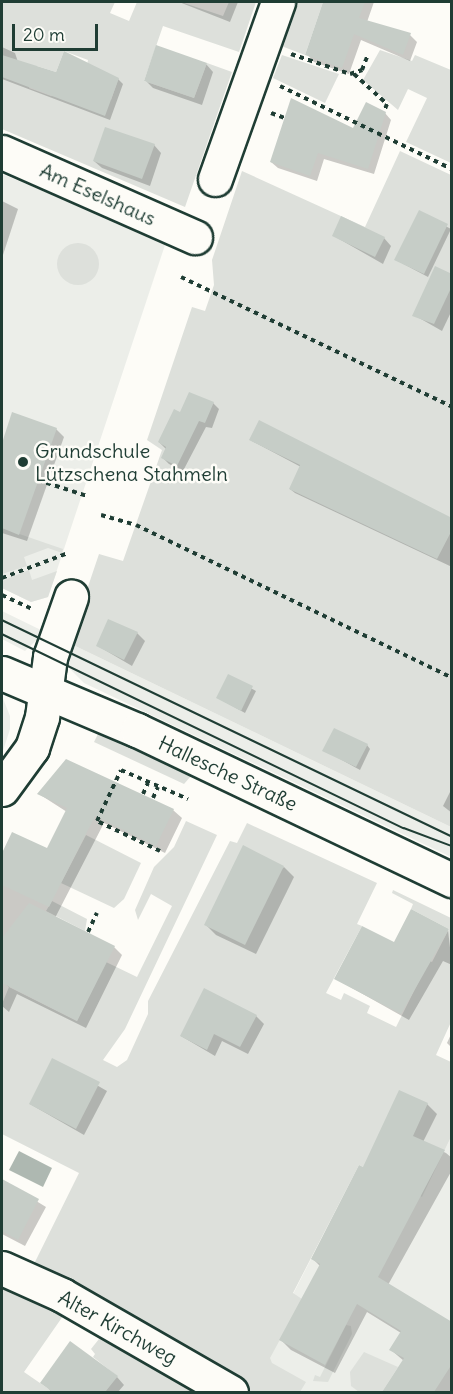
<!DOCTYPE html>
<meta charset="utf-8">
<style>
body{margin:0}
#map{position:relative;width:453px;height:1394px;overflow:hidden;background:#fdfcf7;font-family:Delius,sans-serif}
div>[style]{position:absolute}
.built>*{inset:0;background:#eceee9}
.green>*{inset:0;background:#dde0db}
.round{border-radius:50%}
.water>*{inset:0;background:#aeb8b1}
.shadow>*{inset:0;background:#0003}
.building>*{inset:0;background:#c6cdc7}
.path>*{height:4px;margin-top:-2px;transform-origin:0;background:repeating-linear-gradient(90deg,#1f3d34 0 4.5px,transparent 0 9px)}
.roads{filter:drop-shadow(2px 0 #1f3d34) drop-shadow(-2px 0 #1f3d34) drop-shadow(0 2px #1f3d34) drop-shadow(0 -2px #1f3d34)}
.street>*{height:33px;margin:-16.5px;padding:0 16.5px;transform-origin:16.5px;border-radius:16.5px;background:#fdfcf7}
.secondary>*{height:33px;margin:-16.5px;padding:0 16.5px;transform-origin:16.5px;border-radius:16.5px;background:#fdfcf7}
.tram>*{height:1.5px;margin:-0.75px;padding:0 0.75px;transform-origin:0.75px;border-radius:0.75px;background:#1f3d34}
.dots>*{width:16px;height:16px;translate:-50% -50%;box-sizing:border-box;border:3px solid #fdfcf7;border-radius:50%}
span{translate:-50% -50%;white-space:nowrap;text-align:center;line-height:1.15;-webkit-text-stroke:5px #fdfcf7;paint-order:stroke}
.street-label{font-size:20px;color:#1f3d34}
.poi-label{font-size:20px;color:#1f3d34}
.left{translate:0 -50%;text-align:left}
.frame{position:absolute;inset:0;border:3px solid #1f3d34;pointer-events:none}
.scale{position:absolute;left:12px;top:24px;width:86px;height:27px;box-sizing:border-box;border:3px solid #1f3d34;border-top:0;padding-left:8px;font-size:18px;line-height:21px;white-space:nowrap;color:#1f3d34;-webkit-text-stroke:4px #fdfcf7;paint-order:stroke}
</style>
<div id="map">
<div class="built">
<i style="clip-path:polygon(2px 174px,166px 242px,48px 597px,31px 602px,2px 588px)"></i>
<i style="clip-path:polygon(2px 611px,45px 632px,25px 651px,2px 639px)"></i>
<i style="clip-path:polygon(69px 643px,451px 827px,451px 857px,84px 683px,67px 666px)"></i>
<i style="clip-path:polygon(2px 696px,10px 716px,10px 729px,2px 754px)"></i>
<i style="clip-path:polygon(451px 1137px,451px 1392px,243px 1392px,359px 1165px,422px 1196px)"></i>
</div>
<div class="green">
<i style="clip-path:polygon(evenodd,2px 2px,115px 2px,110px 13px,129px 21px,137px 2px,181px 2px,223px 16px,229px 2px,256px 2px,239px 52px,163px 26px,144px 81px,194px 98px,207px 63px,232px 72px,185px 207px,2px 129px,2px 2px,64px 51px,88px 60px,87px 65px,118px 80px,111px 100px,51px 96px,29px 88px,37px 66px,56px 72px,64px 51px)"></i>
<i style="clip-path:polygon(292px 2px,323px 2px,305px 55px,276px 44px)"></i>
<i style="clip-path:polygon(380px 50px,412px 61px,415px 55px,451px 70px,451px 163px,406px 142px,427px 98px,408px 89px,398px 110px,363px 80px)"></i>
<i style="clip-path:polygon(282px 55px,339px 74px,325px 103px,273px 78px)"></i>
<i style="clip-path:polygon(400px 151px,451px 175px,451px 827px,69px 643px,99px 554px,123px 561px,162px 450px,147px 440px,192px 307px,205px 311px,214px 285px,212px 260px,242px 171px,365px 227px)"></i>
<i class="round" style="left:57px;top:243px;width:42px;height:42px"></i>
<i style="clip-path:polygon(2px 528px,63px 549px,62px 553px,48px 548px,24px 557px,27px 566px,2px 574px)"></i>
<i style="clip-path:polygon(29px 570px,32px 580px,57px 571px,48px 597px,31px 602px,2px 588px,2px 581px)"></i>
<i style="clip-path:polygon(99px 732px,191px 776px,184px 784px,94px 742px)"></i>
<i style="clip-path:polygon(186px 821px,217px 835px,125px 1029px,103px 1060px,117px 1067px,127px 1060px,148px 1014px,148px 1001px,230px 841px,237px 843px,247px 823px,377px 883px,357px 924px,362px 926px,326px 993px,341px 1000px,344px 993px,370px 1006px,367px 1013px,396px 1027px,420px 979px,396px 943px,432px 962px,449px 929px,411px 909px,413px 904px,392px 893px,393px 890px,451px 918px,451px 1022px,436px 1055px,451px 1062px,451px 1137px,422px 1197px,359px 1165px,293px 1293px,302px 1299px,270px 1358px,272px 1363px,306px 1382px,300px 1392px,243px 1392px,32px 1268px,79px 1173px,2px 1134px,2px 1004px,9px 987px,2px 981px,2px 957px,18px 969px,9px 987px,77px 1021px,106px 962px,137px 977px,172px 906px,151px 894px,138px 920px,135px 910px,154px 867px,174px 847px)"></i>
<i style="clip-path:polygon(86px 835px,141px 863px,124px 899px,114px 908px,61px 883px)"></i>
<i style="clip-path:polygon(52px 901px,87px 919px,85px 931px,46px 911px)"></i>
<i style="clip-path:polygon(2px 1275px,70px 1306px,24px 1372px,53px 1392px,2px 1392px)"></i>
<i style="clip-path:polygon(346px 1325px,351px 1326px,352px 1334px,328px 1382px,313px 1381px,315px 1375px,320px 1377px)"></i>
<i style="clip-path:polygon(99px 1339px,144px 1361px,203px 1392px,105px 1392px,117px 1376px,93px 1357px,95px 1354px,91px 1349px)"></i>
<i style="clip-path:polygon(364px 1352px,398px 1367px,382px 1392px,359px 1392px,351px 1386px,350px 1372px)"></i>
</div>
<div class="water">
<i style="clip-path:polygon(19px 1151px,52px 1168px,43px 1187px,9px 1170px)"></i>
</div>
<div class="shadow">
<i style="clip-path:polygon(179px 2px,238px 2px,230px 22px)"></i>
<i style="clip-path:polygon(325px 2px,374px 2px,367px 22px,410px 35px,417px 42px,410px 61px,361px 40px,349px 74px,314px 62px,307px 54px)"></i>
<i style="clip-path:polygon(2px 47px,15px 53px,18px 62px,57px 74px,118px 79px,123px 84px,110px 120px,2px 79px)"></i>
<i style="clip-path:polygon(206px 64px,213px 72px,202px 105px,153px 88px,145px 80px)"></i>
<i style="clip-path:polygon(385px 113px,391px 120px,374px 174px,324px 159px,317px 181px,278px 168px,271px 162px,354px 130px)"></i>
<i style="clip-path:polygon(154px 145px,161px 153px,150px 186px,102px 168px,94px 161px)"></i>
<i style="clip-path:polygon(2px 201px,18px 209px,2px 258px)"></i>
<i style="clip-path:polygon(419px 212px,451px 229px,428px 277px,396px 260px)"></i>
<i style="clip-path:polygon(334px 236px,384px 238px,391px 246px,383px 264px)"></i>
<i style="clip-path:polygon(452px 276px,452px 310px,442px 331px,414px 315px)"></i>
<i style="clip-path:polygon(213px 403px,219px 409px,212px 428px,206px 427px,183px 471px,169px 464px,163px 458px,166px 449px,159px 442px,181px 414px)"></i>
<i style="clip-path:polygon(13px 414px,56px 429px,64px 437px,27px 541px,2px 533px,2px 448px)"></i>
<i style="clip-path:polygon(250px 440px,452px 520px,452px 567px,295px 493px,290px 489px,301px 467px)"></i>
<i style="clip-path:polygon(137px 633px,145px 641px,132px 666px,98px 646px)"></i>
<i style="clip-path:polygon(229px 676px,256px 691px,245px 713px,218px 698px)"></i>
<i style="clip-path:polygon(367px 745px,370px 749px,360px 770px,324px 750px)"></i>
<i style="clip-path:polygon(66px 761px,173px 810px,182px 818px,165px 853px,104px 823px,55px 918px,114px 947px,122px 955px,86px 1028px,17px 994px,9px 1012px,2px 1006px,2px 856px,13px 834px,48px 850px,67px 812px,39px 794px)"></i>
<i style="clip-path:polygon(452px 788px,452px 813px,443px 806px)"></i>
<i style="clip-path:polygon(284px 867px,294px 877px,256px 954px,216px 935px,206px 925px)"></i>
<i style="clip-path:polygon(448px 930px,452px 965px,443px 961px,409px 1020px,336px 979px)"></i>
<i style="clip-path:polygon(256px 1016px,264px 1024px,248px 1054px,222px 1041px,215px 1056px,181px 1036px)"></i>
<i style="clip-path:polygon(452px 1032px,452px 1048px,447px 1043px)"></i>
<i style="clip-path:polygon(53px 1060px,107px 1091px,84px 1135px,30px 1104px)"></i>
<i style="clip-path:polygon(427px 1104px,437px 1114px,423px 1142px,446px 1153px,452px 1158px,452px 1170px,388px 1285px,452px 1323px,452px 1392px,383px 1392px,404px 1361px,391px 1350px,401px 1333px,367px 1312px,335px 1373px,291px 1350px,281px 1340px,321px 1267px,312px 1258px,364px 1169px)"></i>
<i style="clip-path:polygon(2px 1180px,46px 1207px,25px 1246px,2px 1234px)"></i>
<i style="clip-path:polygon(117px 1377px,124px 1385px,118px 1392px,52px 1392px,42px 1383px)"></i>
</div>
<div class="building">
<i style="clip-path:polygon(323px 2px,365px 2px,359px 18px,411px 33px,403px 55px,354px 34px,342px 68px,305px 55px)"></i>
<i style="clip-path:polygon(156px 45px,207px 63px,194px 98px,144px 81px)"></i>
<i style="clip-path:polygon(64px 51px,119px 78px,105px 116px,2px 77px,2px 55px,56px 72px)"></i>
<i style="clip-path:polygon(291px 98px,353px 128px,366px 102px,386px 112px,368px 169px,318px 153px,310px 176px,270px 162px)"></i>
<i style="clip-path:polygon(105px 127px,155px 144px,142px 179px,93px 161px)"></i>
<i style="clip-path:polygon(419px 210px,448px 224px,424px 274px,394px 260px)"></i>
<i style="clip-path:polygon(341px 216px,385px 237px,375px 257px,332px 236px)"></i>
<i style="clip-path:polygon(435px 266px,452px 274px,452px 286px,434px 324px,412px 316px)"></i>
<i style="clip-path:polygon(189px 392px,214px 402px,205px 423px,199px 421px,177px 466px,161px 458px,166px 447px,158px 442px,174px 409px,180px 412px)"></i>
<i style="clip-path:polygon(12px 412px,57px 428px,19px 535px,2px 528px,2px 443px)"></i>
<i style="clip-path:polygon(259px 420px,452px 518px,452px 530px,437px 559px,289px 489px,300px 465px,249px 440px)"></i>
<i style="clip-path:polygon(108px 619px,138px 632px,124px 660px,96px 646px)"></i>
<i style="clip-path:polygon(228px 674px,253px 686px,241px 711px,216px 698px)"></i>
<i style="clip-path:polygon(334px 728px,368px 744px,356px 767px,322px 751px)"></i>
<i style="clip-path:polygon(66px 759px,174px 809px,156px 846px,95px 816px,49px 907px,2px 885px,2px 853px,12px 832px,47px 848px,67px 808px,37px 794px)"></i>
<i style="clip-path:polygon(243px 845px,284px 866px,245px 945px,204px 925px)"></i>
<i style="clip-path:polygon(29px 903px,115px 946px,77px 1021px,2px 983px,2px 938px)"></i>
<i style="clip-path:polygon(411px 909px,449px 929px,401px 1014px,334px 979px,362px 926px,394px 942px)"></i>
<i style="clip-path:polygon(204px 988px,257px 1015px,240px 1047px,214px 1034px,207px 1050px,180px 1036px)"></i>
<i style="clip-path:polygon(52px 1058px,100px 1082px,76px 1129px,29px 1104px)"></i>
<i style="clip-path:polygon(399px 1090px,428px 1103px,413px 1136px,445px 1150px,378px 1277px,452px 1322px,452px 1364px,434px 1392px,382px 1392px,404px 1358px,389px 1350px,401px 1331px,357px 1304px,325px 1365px,279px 1340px,320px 1264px,311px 1259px,359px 1165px,363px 1167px)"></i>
<i style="clip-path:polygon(2px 1179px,39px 1199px,18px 1240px,2px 1231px)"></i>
<i style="clip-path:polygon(70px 1341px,118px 1376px,105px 1392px,53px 1392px,40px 1383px)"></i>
</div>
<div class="path">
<i style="left:291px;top:54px;width:62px;rotate:18.7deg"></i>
<i style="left:350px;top:74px;width:13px;rotate:-18deg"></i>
<i style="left:362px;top:70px;width:17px;rotate:-69deg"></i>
<i style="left:354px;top:74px;width:45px;rotate:42.3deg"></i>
<i style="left:387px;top:104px;width:8px;rotate:113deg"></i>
<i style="left:280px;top:86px;width:191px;rotate:25.8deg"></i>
<i style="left:271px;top:113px;width:15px;rotate:20deg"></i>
<i style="left:181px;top:277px;width:301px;rotate:25.6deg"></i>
<i style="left:38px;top:480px;width:52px;rotate:18.1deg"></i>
<i style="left:101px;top:515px;width:36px;rotate:16deg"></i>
<i style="left:136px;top:525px;width:351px;rotate:25.8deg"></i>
<i style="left:2px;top:578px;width:71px;rotate:-20.7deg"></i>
<i style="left:2px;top:595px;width:35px;rotate:25deg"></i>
<i style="left:143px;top:794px;width:12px;rotate:-66deg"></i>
<i style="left:153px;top:798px;width:12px;rotate:-66deg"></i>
<i style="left:160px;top:851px;width:70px;rotate:-154.5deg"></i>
<i style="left:97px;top:821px;width:56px;rotate:-64.8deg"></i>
<i style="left:121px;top:770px;width:73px;rotate:23.4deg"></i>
<i style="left:88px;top:932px;width:21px;rotate:-65deg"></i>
</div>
<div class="roads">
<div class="street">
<i style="left:2px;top:152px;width:211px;rotate:23.8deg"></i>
<i style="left:215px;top:179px;width:188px;rotate:-70.4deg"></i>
<i style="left:2px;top:789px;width:51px;rotate:-53.8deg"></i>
<i style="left:32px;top:748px;width:33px;rotate:-72deg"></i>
<i style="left:42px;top:717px;width:61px;rotate:-82.4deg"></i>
<i style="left:50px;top:657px;width:64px;rotate:-70.7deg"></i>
<i style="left:2px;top:1268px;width:66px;rotate:24.2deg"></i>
<i style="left:62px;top:1295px;width:195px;rotate:29.9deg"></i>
</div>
<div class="secondary">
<i style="left:2px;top:673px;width:147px;rotate:22.9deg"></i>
<i style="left:137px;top:730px;width:349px;rotate:25.5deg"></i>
</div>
</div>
<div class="tram">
<i style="left:2px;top:620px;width:500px;rotate:25.7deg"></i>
<i style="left:2px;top:634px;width:446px;rotate:25.8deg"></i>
<i style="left:404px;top:828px;width:51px;rotate:20.6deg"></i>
</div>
<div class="dots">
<i style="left:23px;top:462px;background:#1f3d34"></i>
</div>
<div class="street-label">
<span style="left:98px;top:194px;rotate:24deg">Am Eselshaus</span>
<span style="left:228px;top:773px;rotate:25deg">Hallesche Straße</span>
<span style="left:118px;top:1327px;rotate:29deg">Alter Kirchweg</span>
</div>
<div class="poi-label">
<span class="left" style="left:35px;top:462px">Grundschule<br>Lützschena Stahmeln</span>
</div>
<div class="frame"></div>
<div class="scale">20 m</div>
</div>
